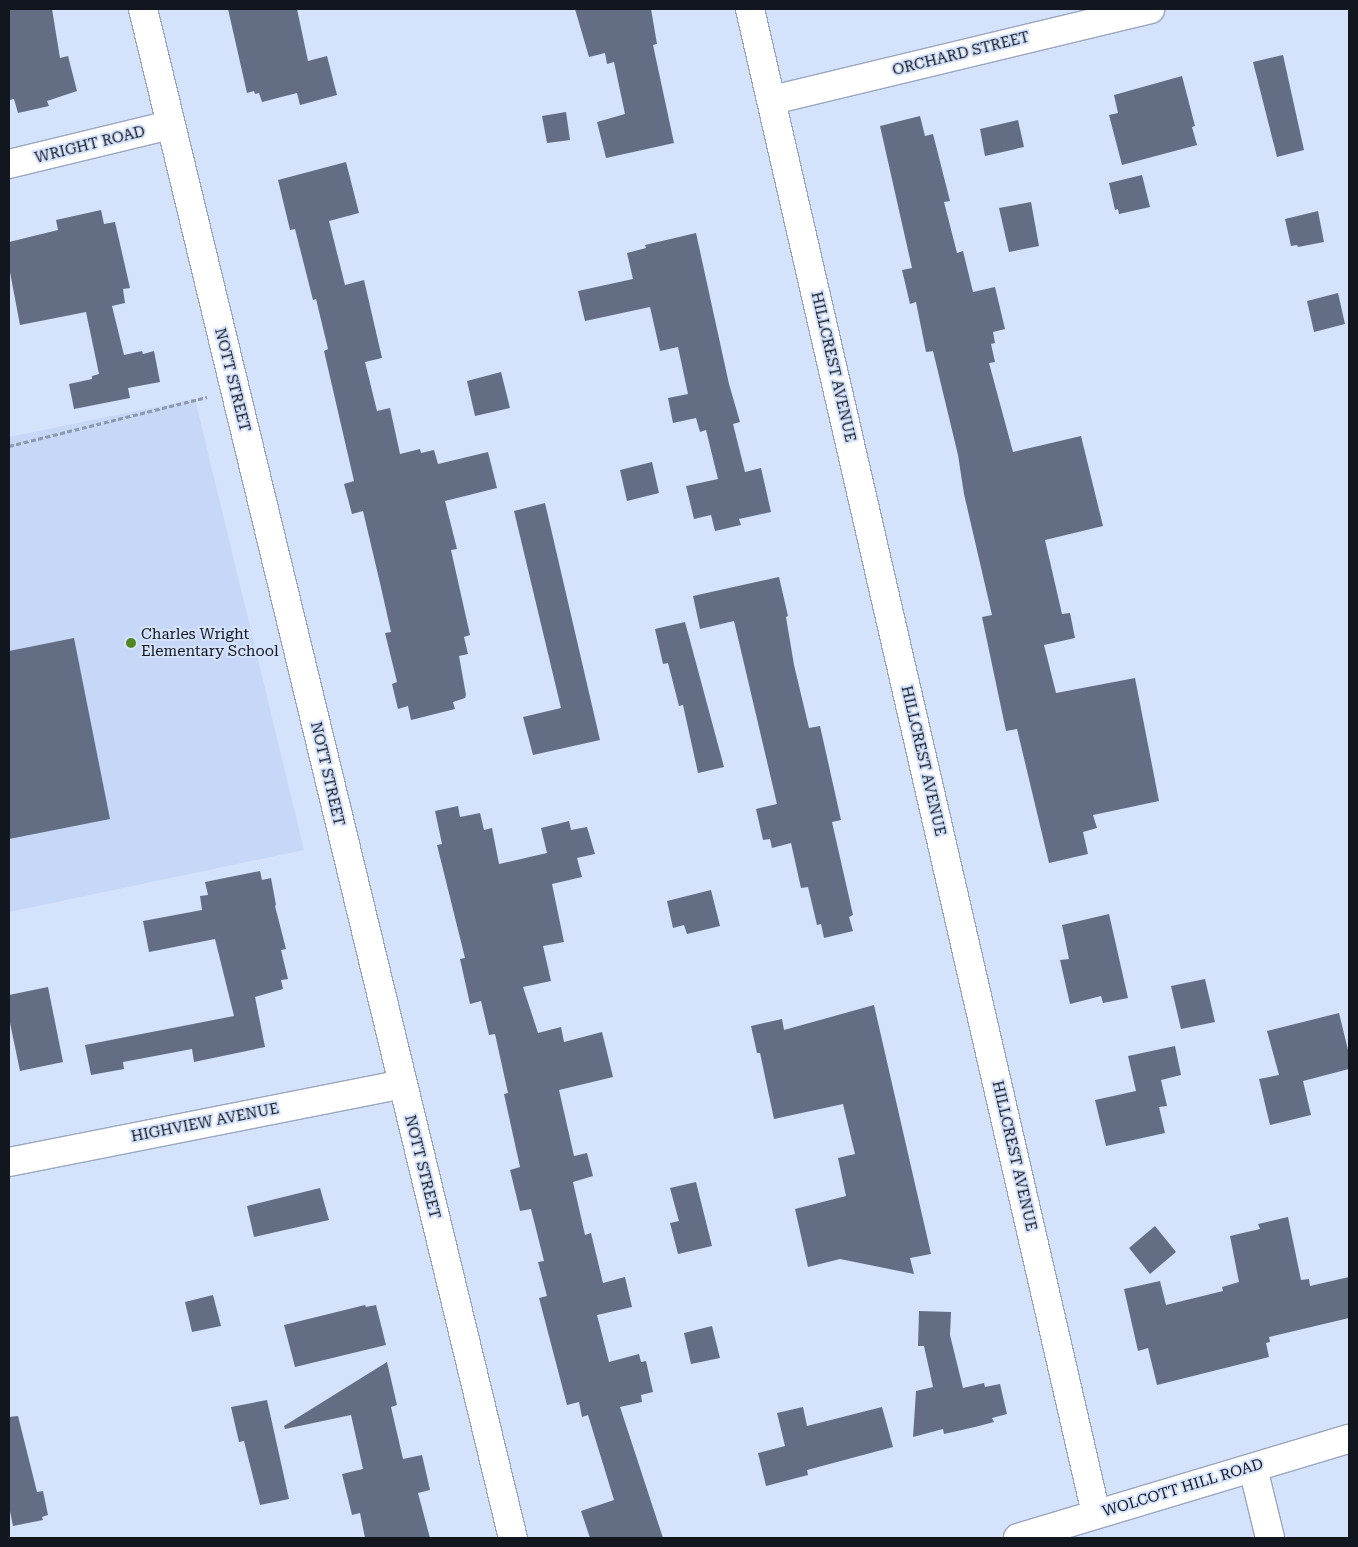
<!DOCTYPE html>
<style>
body{margin:0}
#map{position:relative;width:1358px;height:1547px;overflow:hidden;background:#d5e2fc;font-family:"Roboto Serif",serif}
div>[style]{position:absolute}
.built>*{inset:0;background:#c7d7f8}
.building>*{inset:0;background:#636e85}
.path>*{height:3px;margin-top:-1.5px;transform-origin:0;background:repeating-linear-gradient(90deg,#8f99ad 0 5px,transparent 0 7.5px)}
.roads{filter:drop-shadow(1px 0 #9aa6bf) drop-shadow(-1px 0 #9aa6bf) drop-shadow(0 1px #9aa6bf) drop-shadow(0 -1px #9aa6bf)}
.minor>*{height:28px;margin:-14px;padding:0 14px;transform-origin:14px;border-radius:14px;background:#fff}
.tertiary>*{height:28px;margin:-14px;padding:0 14px;transform-origin:14px;border-radius:14px;background:#fff}
.dots>*{width:14px;height:14px;translate:-50% -50%;box-sizing:border-box;border:2px solid #d5e2fc;border-radius:50%}
span{translate:-50% -50%;white-space:nowrap;text-align:center;line-height:1.15;-webkit-text-stroke:4px #d5e2fc;paint-order:stroke}
.street-label{font-size:15px;color:#12161f}
.poi-label{font-size:15px;color:#12161f}
.left{translate:0 -50%;text-align:left}
.frame{position:absolute;inset:0;border:10px solid #12161f;pointer-events:none}
</style>
<div id="map">
<div class="built">
<i style="clip-path:polygon(195px 399px,304px 850px,9px 912px,9px 437px)"></i>
</div>
<div class="building">
<i style="clip-path:polygon(9px 9px,52px 9px,60px 58px,68px 56px,77px 91px,47px 101px,49px 106px,18px 113px,14px 99px,9px 100px)"></i>
<i style="clip-path:polygon(228px 9px,297px 9px,308px 61px,327px 56px,337px 95px,300px 105px,297px 93px,262px 102px,259px 93px,255px 94px,254px 91px,247px 93px)"></i>
<i style="clip-path:polygon(575px 9px,651px 9px,657px 44px,653px 45px,674px 143px,606px 158px,597px 122px,625px 114px,614px 62px,607px 64px,605px 53px,589px 57px)"></i>
<i style="clip-path:polygon(1283px 55px,1304px 150px,1277px 157px,1253px 62px)"></i>
<i style="clip-path:polygon(1182px 76px,1195px 126px,1192px 127px,1197px 145px,1122px 165px,1109px 115px,1118px 113px,1114px 95px)"></i>
<i style="clip-path:polygon(566px 112px,570px 140px,547px 143px,542px 116px)"></i>
<i style="clip-path:polygon(920px 116px,925px 136px,933px 134px,950px 201px,944px 202px,957px 253px,963px 251px,973px 292px,995px 287px,1005px 329px,993px 332px,995px 343px,991px 344px,995px 362px,989px 363px,1013px 452px,1081px 436px,1103px 526px,1045px 540px,1062px 614px,1070px 613px,1075px 638px,1044px 645px,1056px 693px,1135px 678px,1159px 801px,1093px 815px,1097px 828px,1083px 832px,1088px 854px,1049px 863px,1017px 729px,1006px 731px,982px 617px,992px 615px,964px 494px,958px 455px,933px 351px,926px 352px,916px 302px,910px 304px,902px 270px,912px 268px,880px 126px)"></i>
<i style="clip-path:polygon(1018px 120px,1024px 147px,985px 156px,980px 129px)"></i>
<i style="clip-path:polygon(346px 162px,359px 213px,329px 221px,345px 285px,364px 280px,382px 358px,365px 362px,377px 411px,390px 408px,400px 454px,420px 449px,421px 453px,434px 450px,438px 464px,488px 452px,497px 488px,445px 501px,457px 549px,451px 550px,470px 635px,464px 637px,468px 654px,459px 656px,466px 695px,465px 698px,453px 702px,455px 709px,411px 720px,408px 706px,398px 709px,392px 684px,397px 682px,385px 633px,391px 632px,380px 583px,363px 511px,352px 514px,344px 484px,354px 481px,324px 351px,328px 349px,316px 299px,313px 300px,295px 229px,290px 230px,278px 180px)"></i>
<i style="clip-path:polygon(1142px 175px,1150px 207px,1119px 214px,1118px 209px,1115px 210px,1109px 183px)"></i>
<i style="clip-path:polygon(1031px 202px,1039px 246px,1009px 252px,999px 208px)"></i>
<i style="clip-path:polygon(101px 210px,104px 224px,115px 222px,130px 288px,123px 289px,125px 303px,112px 306px,124px 355px,142px 351px,143px 354px,154px 351px,160px 382px,128px 388px,130px 398px,74px 409px,69px 384px,92px 379px,92px 376px,99px 374px,86px 312px,20px 325px,9px 267px,9px 242px,58px 230px,56px 220px)"></i>
<i style="clip-path:polygon(1318px 211px,1324px 242px,1298px 247px,1297px 245px,1291px 246px,1285px 219px)"></i>
<i style="clip-path:polygon(696px 233px,729px 384px,740px 422px,733px 424px,745px 472px,761px 468px,771px 512px,739px 519px,741px 525px,715px 531px,711px 515px,694px 519px,686px 486px,718px 479px,706px 430px,700px 432px,696px 418px,673px 423px,668px 398px,688px 394px,678px 347px,660px 351px,650px 307px,585px 321px,578px 291px,633px 279px,627px 253px,646px 248px,645px 245px)"></i>
<i style="clip-path:polygon(1338px 293px,1345px 324px,1314px 332px,1307px 301px)"></i>
<i style="clip-path:polygon(501px 372px,510px 408px,475px 416px,467px 381px)"></i>
<i style="clip-path:polygon(652px 462px,659px 493px,627px 501px,620px 470px)"></i>
<i style="clip-path:polygon(545px 503px,600px 740px,533px 755px,523px 717px,561px 708px,514px 511px)"></i>
<i style="clip-path:polygon(779px 577px,788px 616px,786px 617px,794px 665px,809px 728px,820px 726px,841px 820px,832px 822px,853px 915px,849px 917px,853px 931px,824px 938px,821px 924px,817px 925px,808px 887px,801px 888px,791px 843px,772px 848px,770px 839px,763px 840px,756px 809px,777px 804px,734px 621px,700px 629px,693px 596px)"></i>
<i style="clip-path:polygon(685px 622px,724px 767px,698px 773px,683px 705px,679px 706px,668px 663px,663px 664px,655px 629px)"></i>
<i style="clip-path:polygon(74px 638px,110px 819px,9px 839px,9px 651px)"></i>
<i style="clip-path:polygon(458px 806px,460px 817px,480px 813px,484px 830px,492px 828px,499px 864px,547px 853px,541px 828px,569px 821px,571px 830px,587px 827px,595px 854px,577px 858px,582px 877px,552px 884px,564px 942px,543px 946px,551px 981px,523px 987px,538px 1033px,561px 1027px,564px 1042px,602px 1032px,613px 1077px,559px 1090px,574px 1156px,587px 1153px,593px 1176px,573px 1182px,585px 1235px,591px 1233px,603px 1283px,625px 1277px,632px 1307px,597px 1315px,609px 1362px,639px 1354px,641px 1362px,646px 1361px,653px 1392px,641px 1395px,642px 1402px,620px 1407px,663px 1538px,590px 1538px,581px 1511px,614px 1500px,588px 1415px,582px 1417px,579px 1402px,567px 1405px,539px 1298px,547px 1296px,538px 1262px,544px 1261px,531px 1209px,520px 1211px,510px 1170px,520px 1167px,504px 1094px,508px 1093px,495px 1034px,489px 1035px,481px 1001px,470px 1004px,460px 959px,465px 958px,437px 845px,442px 844px,435px 811px)"></i>
<i style="clip-path:polygon(260px 871px,262px 880px,271px 878px,276px 905px,275px 906px,286px 949px,281px 950px,288px 979px,281px 980px,283px 989px,255px 997px,265px 1047px,194px 1062px,192px 1049px,123px 1062px,124px 1069px,91px 1075px,85px 1045px,234px 1016px,215px 939px,149px 952px,143px 921px,202px 910px,200px 896px,208px 895px,205px 882px)"></i>
<i style="clip-path:polygon(711px 890px,720px 926px,687px 934px,684px 925px,673px 928px,667px 901px)"></i>
<i style="clip-path:polygon(1109px 914px,1128px 998px,1103px 1003px,1101px 996px,1070px 1004px,1060px 960px,1069px 959px,1062px 925px)"></i>
<i style="clip-path:polygon(1205px 979px,1215px 1022px,1181px 1029px,1171px 986px)"></i>
<i style="clip-path:polygon(48px 987px,63px 1062px,20px 1071px,9px 1018px,9px 995px)"></i>
<i style="clip-path:polygon(874px 1005px,931px 1254px,910px 1258px,914px 1274px,840px 1259px,808px 1267px,795px 1209px,846px 1196px,838px 1158px,855px 1154px,843px 1104px,774px 1119px,760px 1053px,757px 1053px,751px 1026px,782px 1019px,784px 1030px)"></i>
<i style="clip-path:polygon(1339px 1013px,1349px 1054px,1349px 1069px,1303px 1081px,1311px 1115px,1270px 1125px,1259px 1079px,1279px 1075px,1267px 1031px)"></i>
<i style="clip-path:polygon(1175px 1046px,1181px 1075px,1161px 1080px,1167px 1106px,1159px 1107px,1165px 1133px,1106px 1146px,1095px 1100px,1136px 1091px,1128px 1056px)"></i>
<i style="clip-path:polygon(696px 1182px,712px 1246px,678px 1254px,670px 1223px,679px 1221px,670px 1188px)"></i>
<i style="clip-path:polygon(320px 1188px,329px 1220px,254px 1237px,247px 1206px)"></i>
<i style="clip-path:polygon(1288px 1217px,1301px 1280px,1309px 1279px,1310px 1286px,1349px 1277px,1349px 1318px,1269px 1337px,1270px 1342px,1266px 1343px,1269px 1357px,1157px 1385px,1148px 1348px,1138px 1351px,1124px 1289px,1160px 1281px,1166px 1305px,1223px 1291px,1222px 1287px,1239px 1282px,1230px 1236px,1260px 1229px,1258px 1224px)"></i>
<i style="clip-path:polygon(1155px 1226px,1176px 1252px,1150px 1274px,1129px 1248px)"></i>
<i style="clip-path:polygon(213px 1295px,221px 1326px,192px 1332px,185px 1302px)"></i>
<i style="clip-path:polygon(365px 1305px,366px 1307px,376px 1305px,386px 1345px,295px 1367px,284px 1325px)"></i>
<i style="clip-path:polygon(919px 1311px,951px 1312px,950px 1335px,963px 1388px,984px 1383px,985px 1387px,1000px 1384px,1007px 1414px,992px 1418px,994px 1422px,975px 1427px,944px 1434px,943px 1429px,913px 1437px,916px 1391px,933px 1387px,924px 1346px,918px 1346px)"></i>
<i style="clip-path:polygon(712px 1326px,720px 1358px,691px 1364px,684px 1333px)"></i>
<i style="clip-path:polygon(387px 1362px,397px 1405px,391px 1407px,403px 1459px,422px 1455px,430px 1490px,418px 1493px,430px 1538px,365px 1538px,360px 1513px,352px 1515px,342px 1474px,363px 1469px,351px 1415px,285px 1429px,284px 1426px)"></i>
<i style="clip-path:polygon(267px 1400px,289px 1499px,260px 1505px,244px 1441px,239px 1442px,231px 1407px)"></i>
<i style="clip-path:polygon(803px 1407px,807px 1426px,882px 1407px,893px 1447px,807px 1470px,808px 1475px,766px 1486px,758px 1453px,785px 1446px,777px 1413px)"></i>
<i style="clip-path:polygon(18px 1416px,37px 1492px,43px 1491px,48px 1515px,42px 1517px,43px 1520px,13px 1526px,9px 1506px,9px 1417px)"></i>
</div>
<div class="path">
<i style="left:9px;top:446px;width:204px;rotate:-13.9deg"></i>
</div>
<div class="roads">
<div class="minor">
<i style="left:750px;top:9px;width:1544px;rotate:77.05deg"></i>
<i style="left:772px;top:100px;width:389px;rotate:-13.5deg"></i>
<i style="left:9px;top:164px;width:166px;rotate:-13.6deg"></i>
<i style="left:9px;top:1162px;width:401px;rotate:-11.2deg"></i>
<i style="left:1253px;top:1468px;width:72px;rotate:76.3deg"></i>
</div>
<div class="tertiary">
<i style="left:143px;top:9px;width:1573px;rotate:76.4deg"></i>
<i style="left:1018px;top:1538px;width:345px;rotate:-16.7deg"></i>
</div>
</div>
<div class="dots">
<i style="left:131px;top:643px;background:#4f8721"></i>
</div>
<div class="street-label">
<span style="left:961px;top:54px;rotate:-14deg">ORCHARD STREET</span>
<span style="left:90px;top:145px;rotate:-14deg">WRIGHT ROAD</span>
<span style="left:833px;top:367px;rotate:77deg">HILLCREST AVENUE</span>
<span style="left:232px;top:380px;rotate:76deg">NOTT STREET</span>
<span style="left:923px;top:761px;rotate:77deg">HILLCREST AVENUE</span>
<span style="left:327px;top:774px;rotate:77deg">NOTT STREET</span>
<span style="left:205px;top:1123px;rotate:-11deg">HIGHVIEW AVENUE</span>
<span style="left:1014px;top:1156px;rotate:77deg">HILLCREST AVENUE</span>
<span style="left:422px;top:1167px;rotate:76deg">NOTT STREET</span>
<span style="left:1183px;top:1488px;rotate:-17deg">WOLCOTT HILL ROAD</span>
</div>
<div class="poi-label">
<span class="left" style="left:141px;top:643px">Charles Wright<br>Elementary School</span>
</div>
<div class="frame"></div>
</div>
